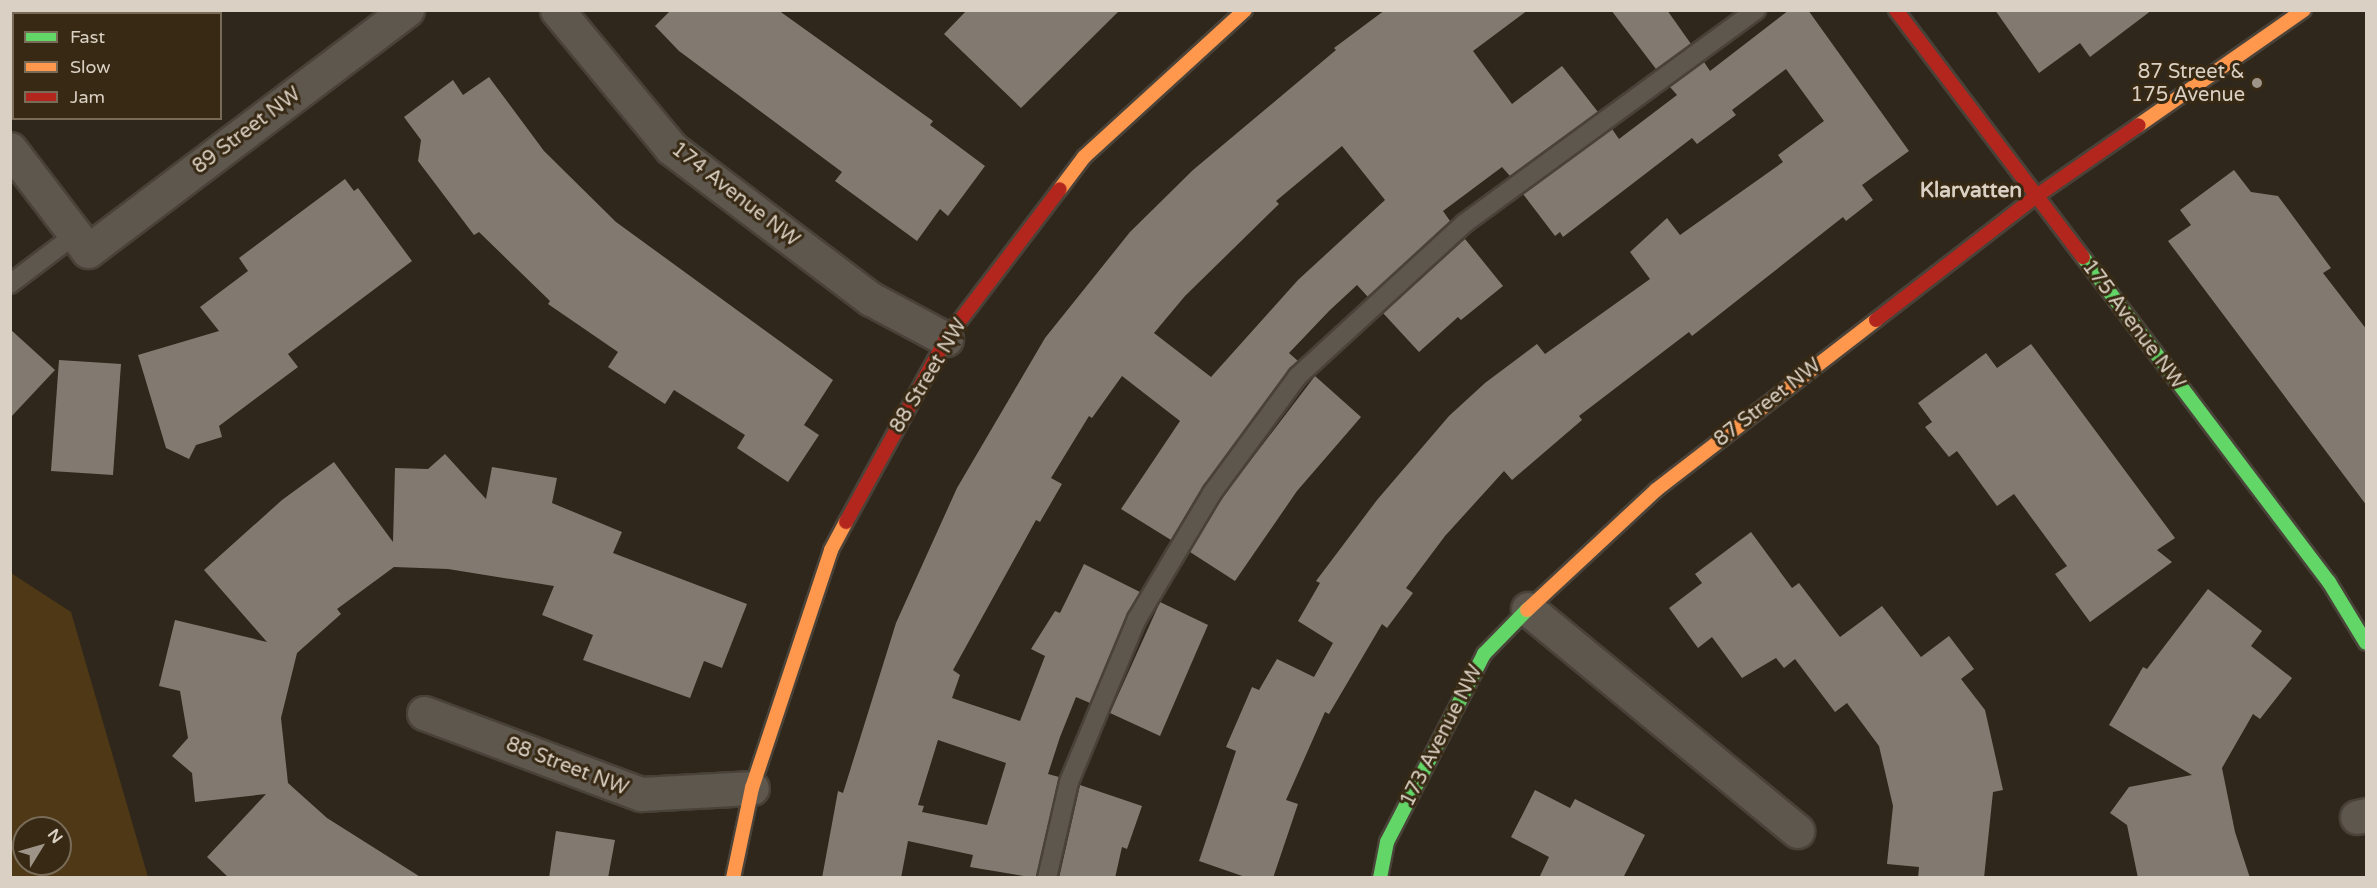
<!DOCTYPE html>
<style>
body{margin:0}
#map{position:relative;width:2377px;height:888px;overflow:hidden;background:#2f271b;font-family:"Varela Round",sans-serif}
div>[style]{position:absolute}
.green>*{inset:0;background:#4e3816}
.building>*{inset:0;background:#827a70}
.roads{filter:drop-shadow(2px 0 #494239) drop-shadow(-2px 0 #494239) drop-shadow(0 2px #494239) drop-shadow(0 -2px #494239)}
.lane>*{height:18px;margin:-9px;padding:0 9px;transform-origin:9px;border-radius:9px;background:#5e574e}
.street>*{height:33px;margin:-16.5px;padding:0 16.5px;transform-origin:16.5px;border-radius:16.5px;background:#5e574e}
.fast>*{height:14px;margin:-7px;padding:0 7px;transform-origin:7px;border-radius:7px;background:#63d668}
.slow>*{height:14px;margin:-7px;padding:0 7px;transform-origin:7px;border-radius:7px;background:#ff974d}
.jam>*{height:14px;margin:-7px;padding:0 7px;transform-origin:7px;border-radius:7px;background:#b3261e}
.dots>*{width:16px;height:16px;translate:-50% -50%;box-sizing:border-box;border:3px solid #372913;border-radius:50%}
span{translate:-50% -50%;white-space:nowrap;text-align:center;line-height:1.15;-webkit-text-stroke:6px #372913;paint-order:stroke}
.poi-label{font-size:20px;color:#dad0c3}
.right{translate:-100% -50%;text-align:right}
.street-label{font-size:20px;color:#dad0c3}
.neighbourhood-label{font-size:21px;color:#dad0c3;font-weight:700}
.frame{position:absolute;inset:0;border:12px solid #dad0c3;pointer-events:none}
.legend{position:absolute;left:12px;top:12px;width:210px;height:108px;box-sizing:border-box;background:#372913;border:2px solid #786c59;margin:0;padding:8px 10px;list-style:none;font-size:18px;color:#dad0c3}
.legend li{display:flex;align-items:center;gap:12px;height:30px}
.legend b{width:30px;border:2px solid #786c59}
.north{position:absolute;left:12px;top:816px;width:60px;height:60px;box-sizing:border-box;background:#372913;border:2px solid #786c59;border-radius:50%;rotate:53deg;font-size:16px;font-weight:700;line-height:24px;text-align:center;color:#dad0c3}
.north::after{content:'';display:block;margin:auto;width:21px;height:27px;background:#9e9588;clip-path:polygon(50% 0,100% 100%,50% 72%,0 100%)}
</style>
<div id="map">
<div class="green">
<i style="clip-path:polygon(evenodd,11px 573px,71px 612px,148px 877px,11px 877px,11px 573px,24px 828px,60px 828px,60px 864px,24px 864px,24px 828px)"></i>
</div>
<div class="building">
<i style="clip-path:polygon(671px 10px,778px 10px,933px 121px,930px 125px,985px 166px,948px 216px,940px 209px,917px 241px,835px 181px,842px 172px,679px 51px,655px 26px)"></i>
<i style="clip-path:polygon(967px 10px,1120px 10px,1021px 108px,944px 34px)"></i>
<i style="clip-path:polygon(evenodd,1385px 10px,1528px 10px,1473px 51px,1512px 104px,1562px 66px,1598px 112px,1510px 176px,1502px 167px,1443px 211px,1450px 221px,1368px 297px,1357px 285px,1329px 311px,1289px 353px,1298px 361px,1203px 486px,1171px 540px,1121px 509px,1180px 421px,1122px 376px,1092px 418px,1089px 416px,1051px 478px,1062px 484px,1040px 522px,1036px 520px,953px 670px,960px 675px,952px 698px,1020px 721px,1045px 656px,1031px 649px,1055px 611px,1060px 613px,1084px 564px,1140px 592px,1090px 703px,1076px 697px,1060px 737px,1048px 774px,1059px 777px,1036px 878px,970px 867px,973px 855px,908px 841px,901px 878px,822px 878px,838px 791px,843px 793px,896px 623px,957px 488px,1045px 338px,1130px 232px,1193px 170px,1336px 50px,1334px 48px,1385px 10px,1342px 146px,1385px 200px,1298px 280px,1211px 377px,1154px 333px,1185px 296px,1279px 204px,1276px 201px,1342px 146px,1385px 10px,938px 740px,1006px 763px,987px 825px,922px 812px,924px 806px,918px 805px,938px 740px)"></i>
<i style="clip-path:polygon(1611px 10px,1667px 10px,1691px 44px,1656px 69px)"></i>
<i style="clip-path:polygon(1789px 10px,1808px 10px,1909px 151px,1862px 185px,1873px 200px,1846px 221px,1843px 217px,1692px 336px,1689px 332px,1579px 416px,1582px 420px,1512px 480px,1504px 471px,1445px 536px,1406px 588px,1413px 593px,1387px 628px,1382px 624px,1329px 714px,1325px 712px,1286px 800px,1298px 804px,1273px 878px,1248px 878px,1199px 861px,1236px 751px,1226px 747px,1252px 687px,1259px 690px,1277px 659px,1314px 677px,1333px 643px,1298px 621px,1320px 583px,1316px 581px,1377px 500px,1449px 416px,1485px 383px,1537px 344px,1545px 354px,1650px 279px,1630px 252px,1667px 218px,1680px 235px,1783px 162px,1778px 155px,1824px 121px,1786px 69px,1732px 110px,1736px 115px,1697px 144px,1692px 138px,1563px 237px,1560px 232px,1555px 236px,1523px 194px,1612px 129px,1619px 139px,1677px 95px,1670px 87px,1704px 62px,1710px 71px)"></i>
<i style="clip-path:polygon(1995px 10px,2152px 10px,2090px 57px,2080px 43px,2039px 73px)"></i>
<i style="clip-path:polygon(489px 77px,544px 151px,616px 222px,833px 380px,804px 425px,819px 435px,788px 482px,737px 448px,745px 435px,674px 390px,665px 404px,608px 367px,618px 352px,548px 304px,550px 301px,479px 232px,474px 235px,418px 161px,421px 140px,404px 117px,453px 80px,463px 95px)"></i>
<i style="clip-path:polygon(2234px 170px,2251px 192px,2278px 196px,2331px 268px,2323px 273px,2367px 330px,2367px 506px,2168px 241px,2191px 225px,2180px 210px)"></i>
<i style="clip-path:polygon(345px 179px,354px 191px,358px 188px,412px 261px,288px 354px,298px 367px,219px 426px,222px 437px,196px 445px,189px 459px,166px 448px,138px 355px,219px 331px,200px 307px,248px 271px,239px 258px)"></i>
<i style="clip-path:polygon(1465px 239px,1503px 286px,1461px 320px,1458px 317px,1419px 352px,1383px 313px)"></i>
<i style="clip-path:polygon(10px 329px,55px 370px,10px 418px)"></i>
<i style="clip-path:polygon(2031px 344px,2175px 538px,2157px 550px,2172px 562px,2090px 622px,2055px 574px,2067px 566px,2014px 494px,1997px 506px,1957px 451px,1949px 457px,1925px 427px,1932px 422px,1918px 403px,1986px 353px,1997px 368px)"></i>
<i style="clip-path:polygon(59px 360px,121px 364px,113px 475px,51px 471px)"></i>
<i style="clip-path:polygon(1315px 376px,1361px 417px,1297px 491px,1235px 581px,1190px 552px,1221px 499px)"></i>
<i style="clip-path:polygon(445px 454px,486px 499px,492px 467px,557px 478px,552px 503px,622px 532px,613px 553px,747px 604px,722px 668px,704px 661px,690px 698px,583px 660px,593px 635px,542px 615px,554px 586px,448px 569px,394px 567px,337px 609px,341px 614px,297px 653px,281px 718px,288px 783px,327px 818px,422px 878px,229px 878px,207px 857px,266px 794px,195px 802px,192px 773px,172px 756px,188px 738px,180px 691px,159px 686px,175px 620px,267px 642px,204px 570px,282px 500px,334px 462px,393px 542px,395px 468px,428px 469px)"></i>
<i style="clip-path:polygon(1751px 532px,1792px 588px,1799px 583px,1840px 637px,1882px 606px,1921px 657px,1949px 636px,1974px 669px,1961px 679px,1985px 710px,2003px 790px,1993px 792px,1984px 878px,1918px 878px,1919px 867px,1887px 864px,1893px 806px,1879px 746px,1847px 703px,1835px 712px,1795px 659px,1784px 668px,1776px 658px,1742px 678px,1712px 637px,1698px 648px,1669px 608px,1702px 583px,1695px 574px)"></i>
<i style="clip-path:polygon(2208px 589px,2262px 631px,2251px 646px,2292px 678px,2260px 719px,2253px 714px,2222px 768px,2235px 832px,2250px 878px,2138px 878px,2127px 825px,2110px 813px,2129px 787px,2192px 775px,2109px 725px,2143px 667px,2147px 669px)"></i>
<i style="clip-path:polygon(1160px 602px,1208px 625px,1160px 736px,1110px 713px)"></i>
<i style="clip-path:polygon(1080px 785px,1142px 806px,1127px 849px,1122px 847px,1115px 878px,1059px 878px)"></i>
<i style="clip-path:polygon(1535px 790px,1570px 808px,1575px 799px,1645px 835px,1623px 878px,1539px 878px,1549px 857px,1511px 837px)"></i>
<i style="clip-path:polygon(556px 831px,615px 840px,608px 878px,549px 878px)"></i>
</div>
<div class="roads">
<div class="lane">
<i style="left:10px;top:284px;width:83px;rotate:-37.1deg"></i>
<i style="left:1047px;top:878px;width:98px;rotate:-77.1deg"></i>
<i style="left:1069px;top:782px;width:177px;rotate:-67.4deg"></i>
<i style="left:1137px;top:619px;width:147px;rotate:-59.2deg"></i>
<i style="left:1212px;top:493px;width:145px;rotate:-53.7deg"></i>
<i style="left:1298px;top:376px;width:226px;rotate:-42.5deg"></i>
<i style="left:1465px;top:223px;width:361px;rotate:-36.2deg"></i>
</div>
<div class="street">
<i style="left:557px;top:10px;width:179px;rotate:50.4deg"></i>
<i style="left:671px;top:148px;width:251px;rotate:37.1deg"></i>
<i style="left:871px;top:299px;width:85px;rotate:28.1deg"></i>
<i style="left:10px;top:149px;width:128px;rotate:52.6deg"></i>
<i style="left:88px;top:251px;width:400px;rotate:-37.1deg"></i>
<i style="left:1528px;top:609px;width:349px;rotate:39.5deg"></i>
<i style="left:424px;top:713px;width:232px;rotate:20.5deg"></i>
<i style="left:641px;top:794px;width:111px;rotate:-3.1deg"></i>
<i style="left:2357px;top:817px;width:9px;rotate:-13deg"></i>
</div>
<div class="fast">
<i style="left:2083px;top:257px;width:408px;rotate:52.9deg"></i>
<i style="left:2329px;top:582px;width:71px;rotate:58.8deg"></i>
<i style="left:1380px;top:878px;width:37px;rotate:-79deg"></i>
<i style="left:1387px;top:842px;width:212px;rotate:-62.7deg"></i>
<i style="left:1484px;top:654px;width:62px;rotate:-45.7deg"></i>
</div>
<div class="slow">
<i style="left:2139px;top:125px;width:201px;rotate:-34.9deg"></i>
<i style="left:1060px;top:189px;width:40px;rotate:-53deg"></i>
<i style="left:1084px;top:157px;width:218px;rotate:-42.4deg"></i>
<i style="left:1527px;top:610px;width:176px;rotate:-42.9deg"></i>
<i style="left:1656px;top:490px;width:278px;rotate:-37.7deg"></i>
<i style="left:733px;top:878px;width:92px;rotate:-78.1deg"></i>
<i style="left:752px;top:788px;width:251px;rotate:-71.6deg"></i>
<i style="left:831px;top:550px;width:32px;rotate:-62deg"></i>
</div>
<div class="jam">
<i style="left:1896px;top:10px;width:310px;rotate:52.9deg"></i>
<i style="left:1876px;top:320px;width:201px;rotate:-37.7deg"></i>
<i style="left:2035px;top:197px;width:126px;rotate:-34.7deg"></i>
<i style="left:846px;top:522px;width:209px;rotate:-61.3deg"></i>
<i style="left:946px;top:339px;width:188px;rotate:-52.8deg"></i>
</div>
</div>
<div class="dots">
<i style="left:2257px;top:83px;background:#9e9588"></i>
</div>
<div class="poi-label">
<span class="right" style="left:2245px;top:84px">87 Street &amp;<br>175 Avenue</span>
</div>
<div class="street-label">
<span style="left:247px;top:131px;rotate:-37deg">89 Street NW</span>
<span style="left:735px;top:195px;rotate:38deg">174 Avenue NW</span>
<span style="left:2133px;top:325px;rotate:53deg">175 Avenue NW</span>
<span style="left:929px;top:376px;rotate:-59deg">88 Street NW</span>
<span style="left:1768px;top:403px;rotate:-38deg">87 Street NW</span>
<span style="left:1442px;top:736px;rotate:-63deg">173 Avenue NW</span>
<span style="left:567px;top:767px;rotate:21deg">88 Street NW</span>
</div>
<div class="neighbourhood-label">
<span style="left:1971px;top:191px">Klarvatten</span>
</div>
<div class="frame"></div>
<ul class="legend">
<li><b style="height:8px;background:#63d668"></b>Fast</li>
<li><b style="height:8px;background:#ff974d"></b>Slow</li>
<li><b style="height:8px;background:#b3261e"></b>Jam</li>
</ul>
<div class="north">N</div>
</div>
